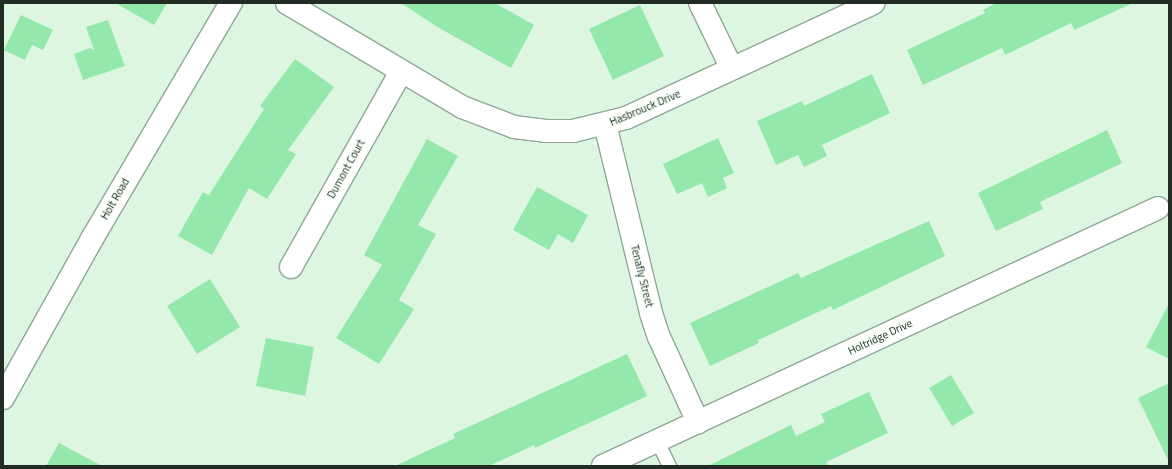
<!DOCTYPE html>
<style>
body{margin:0}
#map{position:relative;width:1172px;height:469px;overflow:hidden;background:#ddf6e2;font-family:"Titillium Web",sans-serif}
div>[style]{position:absolute}
.building>*{inset:0;background:#95e8ab}
.roads{filter:drop-shadow(1px 0 #90a795) drop-shadow(-1px 0 #90a795) drop-shadow(0 1px #90a795) drop-shadow(0 -1px #90a795)}
.service>*{height:13px;margin:-6.5px;padding:0 6.5px;transform-origin:6.5px;border-radius:6.5px;background:#fff}
.minor>*{height:22px;margin:-11px;padding:0 11px;transform-origin:11px;border-radius:11px;background:#fff}
.tertiary>*{height:22px;margin:-11px;padding:0 11px;transform-origin:11px;border-radius:11px;background:#fff}
span{translate:-50% -50%;white-space:nowrap;text-align:center;line-height:1.15;-webkit-text-stroke:3px #f5fff7;paint-order:stroke}
.street-label{font-size:11px;color:#222b24}
.frame{position:absolute;inset:0;border:4px solid #222b24;pointer-events:none}
</style>
<div id="map">
<div class="building">
<i style="clip-path:polygon(115px 3px,167px 3px,154px 25px)"></i>
<i style="clip-path:polygon(401px 3px,495px 3px,534px 25px,511px 68px,439px 28px)"></i>
<i style="clip-path:polygon(996px 3px,1133px 3px,1074px 30px,1071px 23px,1005px 55px,1002px 48px,923px 85px,907px 50px,985px 13px,983px 10px)"></i>
<i style="clip-path:polygon(640px 5px,664px 56px,613px 80px,589px 29px)"></i>
<i style="clip-path:polygon(21px 15px,53px 30px,43px 50px,32px 45px,25px 60px,4px 50px)"></i>
<i style="clip-path:polygon(108px 20px,125px 66px,83px 80px,74px 54px,90px 48px,94px 50px,86px 27px)"></i>
<i style="clip-path:polygon(295px 59px,334px 87px,288px 150px,296px 154px,267px 199px,249px 188px,212px 255px,178px 236px,203px 192px,209px 195px,264px 109px,260px 106px)"></i>
<i style="clip-path:polygon(872px 74px,890px 113px,822px 145px,827px 156px,804px 167px,798px 155px,776px 165px,757px 121px,802px 101px,804px 106px)"></i>
<i style="clip-path:polygon(1107px 130px,1122px 163px,1040px 202px,1043px 209px,996px 231px,978px 193px)"></i>
<i style="clip-path:polygon(718px 138px,734px 173px,723px 178px,727px 188px,708px 197px,702px 183px,677px 194px,663px 164px)"></i>
<i style="clip-path:polygon(427px 139px,458px 156px,418px 225px,436px 234px,399px 300px,414px 309px,379px 364px,336px 338px,382px 265px,364px 255px)"></i>
<i style="clip-path:polygon(537px 187px,588px 215px,573px 243px,558px 234px,549px 250px,513px 230px)"></i>
<i style="clip-path:polygon(929px 221px,945px 256px,833px 310px,831px 306px,758px 340px,759px 343px,710px 366px,690px 323px,798px 273px,801px 278px)"></i>
<i style="clip-path:polygon(210px 279px,240px 327px,197px 354px,167px 306px)"></i>
<i style="clip-path:polygon(1169px 304px,1169px 359px,1146px 347px)"></i>
<i style="clip-path:polygon(266px 338px,314px 347px,305px 396px,256px 386px)"></i>
<i style="clip-path:polygon(627px 354px,647px 396px,535px 448px,534px 445px,489px 466px,395px 466px,455px 438px,453px 434px)"></i>
<i style="clip-path:polygon(951px 375px,974px 413px,952px 426px,929px 388px)"></i>
<i style="clip-path:polygon(1169px 383px,1169px 462px,1138px 398px)"></i>
<i style="clip-path:polygon(869px 392px,888px 433px,826px 462px,828px 466px,708px 466px,791px 425px,796px 436px,825px 422px,821px 414px)"></i>
<i style="clip-path:polygon(59px 443px,102px 466px,46px 466px)"></i>
</div>
<div class="roads">
<div class="service">
<i style="left:657px;top:441px;width:28px;rotate:64deg"></i>
</div>
<div class="minor">
<i style="left:287px;top:3px;width:204px;rotate:30.7deg"></i>
<i style="left:462px;top:107px;width:56px;rotate:21deg"></i>
<i style="left:514px;top:127px;width:32px;rotate:7deg"></i>
<i style="left:546px;top:131px;width:27px"></i>
<i style="left:573px;top:131px;width:55px;rotate:-13.8deg"></i>
<i style="left:626px;top:118px;width:273px;rotate:-24.9deg"></i>
<i style="left:700px;top:3px;width:73px;rotate:64.1deg"></i>
<i style="left:605px;top:124px;width:195px;rotate:76.3deg"></i>
<i style="left:651px;top:313px;width:25px;rotate:72deg"></i>
<i style="left:659px;top:337px;width:94px;rotate:65.4deg"></i>
<i style="left:291px;top:267px;width:224px;rotate:-60.6deg"></i>
<i style="left:603px;top:466px;width:612px;rotate:-24.93deg"></i>
</div>
<div class="tertiary">
<i style="left:3px;top:398px;width:184px;rotate:-60.8deg"></i>
<i style="left:93px;top:237px;width:272px;rotate:-59.5deg"></i>
</div>
</div>
<div class="street-label">
<span style="left:645px;top:108px;rotate:-23deg">Hasbrouck Drive</span>
<span style="left:346px;top:169px;rotate:-61deg">Dumont Court</span>
<span style="left:115px;top:199px;rotate:-60deg">Holt Road</span>
<span style="left:642px;top:276px;rotate:76deg">Tenafly Street</span>
<span style="left:880px;top:337px;rotate:-25deg">Holtridge Drive</span>
</div>
<div class="frame"></div>
</div>
